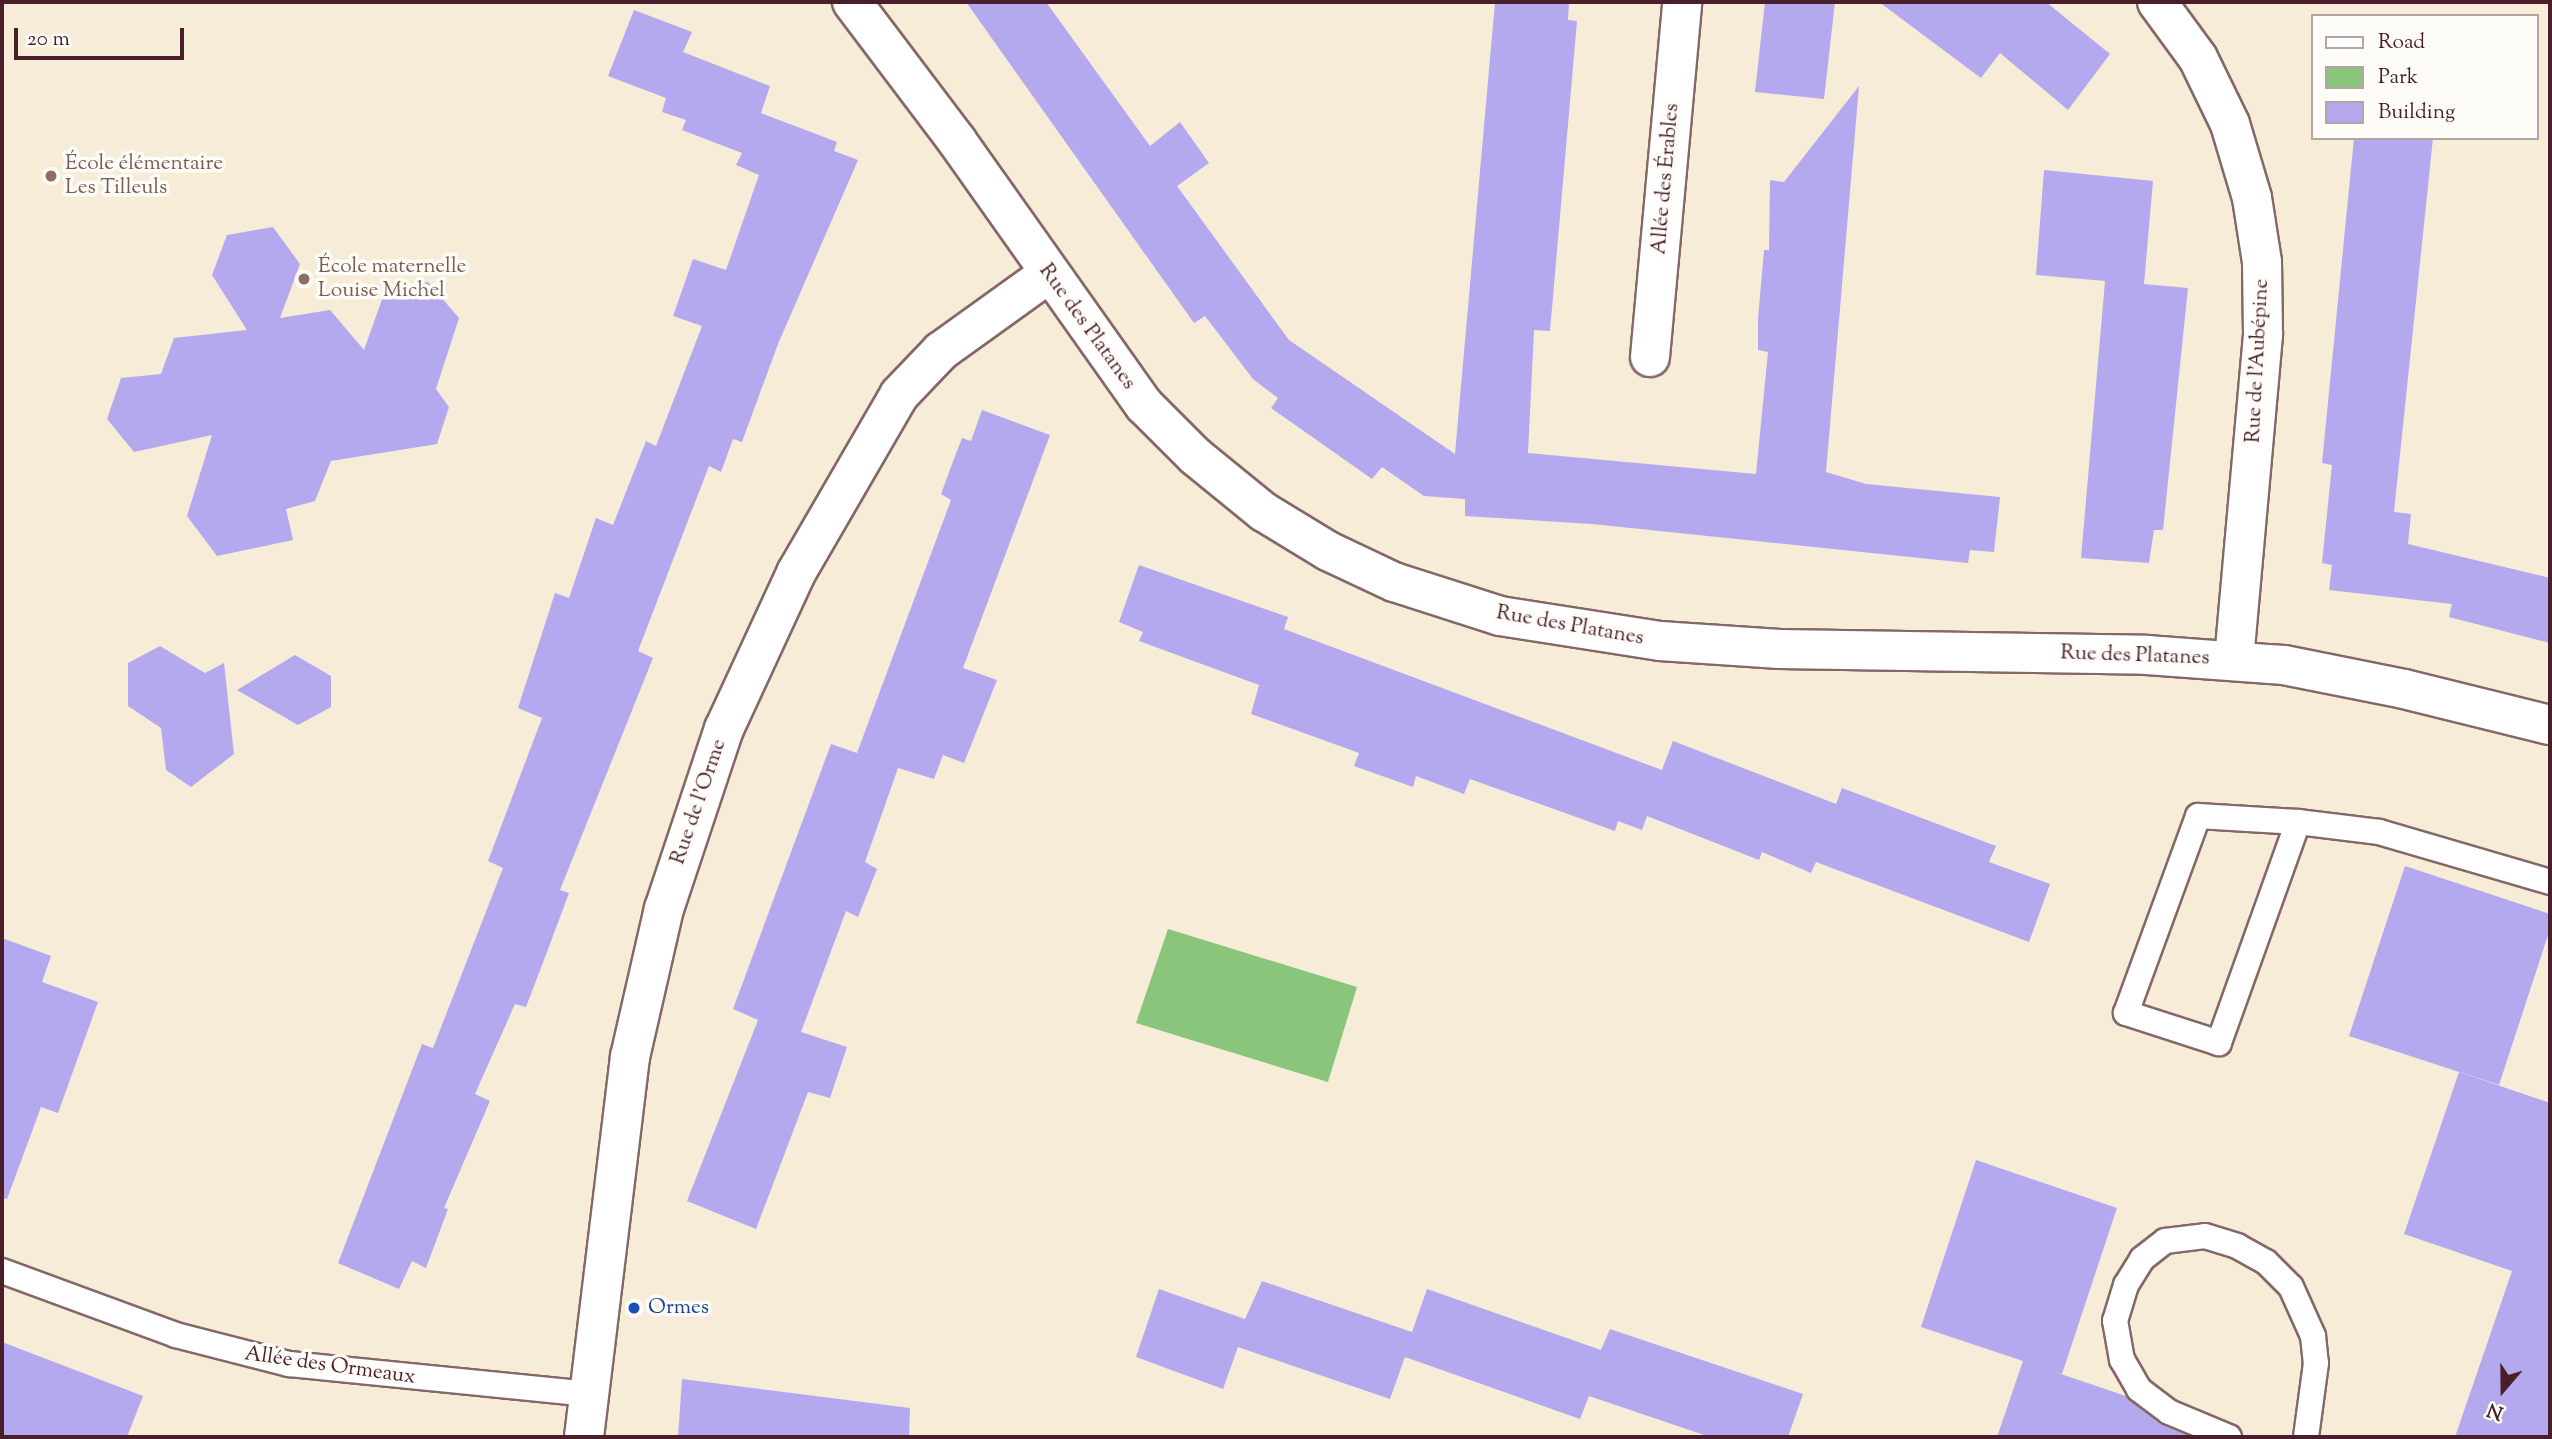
<!DOCTYPE html>
<meta charset="utf-8">
<style>
body{margin:0}
#map{position:relative;width:2552px;height:1439px;overflow:hidden;background:#f6ecd8;font-family:"Sorts Mill Goudy",serif}
div>[style]{position:absolute}
.green>*{inset:0;background:#89c57a}
.building>*{inset:0;background:#b4a9ef}
.roads{filter:drop-shadow(2px 0 #866768) drop-shadow(-2px 0 #866768) drop-shadow(0 2px #866768) drop-shadow(0 -2px #866768)}
.service>*{height:24px;margin:-12px;padding:0 12px;transform-origin:12px;border-radius:12px;background:#fff}
.minor>*{height:38px;margin:-19px;padding:0 19px;transform-origin:19px;border-radius:19px;background:#fff}
.dots>*{width:19px;height:19px;translate:-50% -50%;box-sizing:border-box;border:4px solid #fdfcf7;border-radius:50%}
span{translate:-50% -50%;white-space:nowrap;text-align:center;line-height:1.15;-webkit-text-stroke:7px #fdfcf7;paint-order:stroke}
.education-label{font-size:21px;color:#785e54}
.left{translate:0 -50%;text-align:left}
.street-label{font-size:21px;color:#4a1f2b}
.transit-label{font-size:21px;color:#164399}
.frame{position:absolute;inset:0;border:4px solid #4a1f2b;pointer-events:none}
.legend{position:absolute;left:2311px;top:14px;width:228px;height:126px;box-sizing:border-box;background:#fdfcf7;border:2px solid #b5a4a5;margin:0;padding:9px 12px;list-style:none;font-size:21px;color:#4a1f2b}
.legend li{display:flex;align-items:center;gap:14px;height:35px}
.legend b{width:35px;border:2px solid #b5a4a5}
.north{position:absolute;left:2468px;top:1355px;width:70px;height:70px;-webkit-text-stroke:5px #fdfcf7;paint-order:stroke;rotate:200deg;font-size:19px;font-weight:700;line-height:28px;text-align:center;color:#4a1f2b}
.north::after{content:'';display:block;margin:auto;width:24px;height:32px;background:#4a1f2b;clip-path:polygon(50% 0,100% 100%,50% 72%,0 100%)}
.scale{position:absolute;left:14px;top:28px;width:170px;height:32px;box-sizing:border-box;border:4px solid #4a1f2b;border-top:0;padding-left:9px;font-size:21px;line-height:24px;white-space:nowrap;color:#4a1f2b;-webkit-text-stroke:5px #fdfcf7;paint-order:stroke}
</style>
<div id="map">
<div class="green">
<i style="clip-path:polygon(1168px 929px,1357px 987px,1328px 1082px,1136px 1023px)"></i>
</div>
<div class="building">
<i style="clip-path:polygon(966px 2px,1046px 2px,1150px 146px,1180px 122px,1209px 163px,1177px 186px,1289px 340px,1455px 454px,1495px 2px,1569px 2px,1568px 20px,1577px 21px,1550px 331px,1534px 330px,1528px 453px,1756px 474px,1768px 352px,1758px 350px,1758px 319px,1764px 250px,1769px 250px,1770px 180px,1784px 182px,1859px 86px,1826px 472px,1866px 484px,2000px 497px,1994px 552px,1970px 550px,1968px 563px,1592px 524px,1465px 516px,1465px 499px,1424px 496px,1382px 467px,1372px 479px,1271px 408px,1278px 398px,1253px 379px,1205px 316px,1194px 323px)"></i>
<i style="clip-path:polygon(1765px 2px,1835px 2px,1824px 99px,1755px 92px)"></i>
<i style="clip-path:polygon(1879px 2px,2046px 2px,2110px 54px,2068px 110px,2000px 53px,1981px 78px)"></i>
<i style="clip-path:polygon(634px 10px,692px 32px,683px 52px,770px 86px,761px 113px,837px 142px,834px 151px,858px 160px,778px 344px,742px 442px,733px 439px,721px 472px,709px 466px,638px 651px,653px 658px,560px 890px,569px 893px,547px 952px,526px 1007px,515px 1004px,475px 1094px,490px 1101px,444px 1208px,448px 1209px,426px 1268px,412px 1261px,399px 1289px,338px 1263px,422px 1044px,433px 1048px,503px 868px,488px 861px,542px 718px,518px 708px,555px 593px,569px 598px,596px 518px,613px 525px,646px 441px,656px 446px,702px 326px,673px 316px,693px 259px,726px 270px,759px 175px,736px 165px,742px 153px,682px 130px,686px 120px,662px 112px,666px 98px,608px 76px)"></i>
<i style="clip-path:polygon(2354px 138px,2433px 138px,2394px 512px,2411px 514px,2408px 544px,2550px 578px,2550px 643px,2449px 617px,2452px 604px,2329px 590px,2332px 565px,2322px 563px,2332px 465px,2322px 463px)"></i>
<i style="clip-path:polygon(2044px 170px,2153px 181px,2144px 284px,2188px 288px,2163px 530px,2154px 530px,2149px 563px,2081px 558px,2105px 281px,2036px 275px)"></i>
<i style="clip-path:polygon(273px 227px,300px 264px,280px 318px,330px 310px,364px 350px,385px 291px,428px 282px,459px 318px,436px 389px,449px 407px,437px 444px,331px 461px,315px 501px,286px 509px,293px 540px,217px 556px,187px 516px,212px 435px,134px 452px,107px 419px,121px 378px,161px 374px,174px 338px,247px 330px,212px 275px,227px 235px)"></i>
<i style="clip-path:polygon(982px 410px,1050px 435px,963px 668px,997px 680px,964px 763px,943px 755px,934px 779px,898px 768px,865px 862px,877px 869px,858px 917px,846px 911px,801px 1032px,847px 1047px,830px 1098px,808px 1092px,756px 1229px,687px 1201px,758px 1020px,733px 1009px,831px 744px,857px 753px,951px 500px,941px 494px,952px 464px,962px 438px,971px 441px)"></i>
<i style="clip-path:polygon(1139px 565px,1288px 617px,1284px 629px,1662px 770px,1673px 741px,1836px 804px,1842px 788px,1996px 846px,1989px 862px,2050px 884px,2029px 942px,1816px 862px,1811px 873px,1762px 852px,1759px 860px,1647px 816px,1642px 830px,1618px 821px,1615px 831px,1470px 779px,1464px 794px,1416px 776px,1413px 787px,1354px 766px,1359px 753px,1251px 714px,1259px 685px,1139px 641px,1143px 632px,1119px 622px)"></i>
<i style="clip-path:polygon(160px 646px,205px 673px,224px 663px,234px 754px,191px 787px,166px 770px,161px 728px,128px 706px,128px 663px)"></i>
<i style="clip-path:polygon(295px 655px,331px 676px,331px 707px,298px 725px,237px 690px)"></i>
<i style="clip-path:polygon(2405px 866px,2550px 914px,2550px 929px,2499px 1085px,2349px 1036px)"></i>
<i style="clip-path:polygon(2px 938px,51px 956px,42px 982px,98px 1002px,58px 1113px,41px 1107px,7px 1199px,2px 1198px)"></i>
<i style="clip-path:polygon(2459px 1072px,2550px 1103px,2550px 1437px,2455px 1437px,2512px 1271px,2404px 1234px)"></i>
<i style="clip-path:polygon(1976px 1160px,2117px 1208px,2062px 1374px,2049px 1370px,2126px 1396px,2160px 1424px,2191px 1437px,1997px 1437px,2023px 1361px,1921px 1327px)"></i>
<i style="clip-path:polygon(1262px 1281px,1412px 1332px,1427px 1289px,1601px 1350px,1610px 1329px,1803px 1394px,1788px 1437px,1710px 1437px,1589px 1396px,1580px 1419px,1405px 1357px,1390px 1399px,1238px 1347px,1223px 1389px,1136px 1357px,1159px 1289px,1245px 1319px)"></i>
<i style="clip-path:polygon(2px 1342px,143px 1396px,127px 1437px,2px 1437px)"></i>
<i style="clip-path:polygon(682px 1379px,910px 1408px,909px 1437px,678px 1437px)"></i>
</div>
<div class="roads">
<div class="service">
<i style="left:2298px;top:822px;width:235px;rotate:109.7deg"></i>
<i style="left:2219px;top:1043px;width:98px;rotate:-162.1deg"></i>
<i style="left:2126px;top:1013px;width:210px;rotate:-69.9deg"></i>
<i style="left:2198px;top:816px;width:100px;rotate:3.4deg"></i>
<i style="left:2298px;top:822px;width:82px;rotate:7deg"></i>
<i style="left:2379px;top:832px;width:178px;rotate:16.3deg"></i>
<i style="left:2px;top:1271px;width:185px;rotate:20.2deg"></i>
<i style="left:176px;top:1335px;width:117px;rotate:14.4deg"></i>
<i style="left:289px;top:1364px;width:300px;rotate:5.7deg"></i>
<i style="left:2229px;top:1437px;width:65px;rotate:-157.4deg"></i>
<i style="left:2169px;top:1412px;width:38px;rotate:-143deg"></i>
<i style="left:2139px;top:1389px;width:34px;rotate:-120deg"></i>
<i style="left:2122px;top:1360px;width:40px;rotate:-100deg"></i>
<i style="left:2115px;top:1321px;width:38px;rotate:-73deg"></i>
<i style="left:2126px;top:1285px;width:31px;rotate:-58deg"></i>
<i style="left:2142px;top:1259px;width:29px;rotate:-38deg"></i>
<i style="left:2165px;top:1241px;width:40px;rotate:-7.1deg"></i>
<i style="left:2205px;top:1236px;width:34px;rotate:17deg"></i>
<i style="left:2237px;top:1246px;width:33px;rotate:29deg"></i>
<i style="left:2266px;top:1262px;width:35px;rotate:45deg"></i>
<i style="left:2291px;top:1287px;width:54px;rotate:65.8deg"></i>
<i style="left:2313px;top:1336px;width:27px;rotate:84deg"></i>
<i style="left:2316px;top:1363px;width:75px;rotate:97.7deg"></i>
</div>
<div class="minor">
<i style="left:852px;top:2px;width:174px;rotate:52.9deg"></i>
<i style="left:957px;top:141px;width:324px;rotate:54.7deg"></i>
<i style="left:1144px;top:405px;width:72px;rotate:45deg"></i>
<i style="left:1195px;top:456px;width:89px;rotate:39.1deg"></i>
<i style="left:1264px;top:512px;width:75px;rotate:31.4deg"></i>
<i style="left:1328px;top:551px;width:73px;rotate:25.2deg"></i>
<i style="left:1394px;top:582px;width:111px;rotate:17.8deg"></i>
<i style="left:1500px;top:616px;width:162px;rotate:8.9deg"></i>
<i style="left:1660px;top:641px;width:120px;rotate:3.8deg"></i>
<i style="left:1780px;top:649px;width:367px;rotate:0.9deg"></i>
<i style="left:2147px;top:655px;width:137px;rotate:4.2deg"></i>
<i style="left:2284px;top:665px;width:122px;rotate:11.3deg"></i>
<i style="left:2404px;top:689px;width:150px;rotate:13.9deg"></i>
<i style="left:2157px;top:2px;width:69px;rotate:53.8deg"></i>
<i style="left:2198px;top:58px;width:73px;rotate:64.1deg"></i>
<i style="left:2230px;top:124px;width:77px;rotate:73.4deg"></i>
<i style="left:2252px;top:198px;width:65px;rotate:81.1deg"></i>
<i style="left:2262px;top:262px;width:73px;rotate:89.2deg"></i>
<i style="left:2263px;top:335px;width:325px;rotate:95.1deg"></i>
<i style="left:1650px;top:357px;width:356px;rotate:-84.8deg"></i>
<i style="left:584px;top:1437px;width:383px;rotate:-83.1deg"></i>
<i style="left:630px;top:1057px;width:152px;rotate:-77.1deg"></i>
<i style="left:664px;top:909px;width:190px;rotate:-71.6deg"></i>
<i style="left:724px;top:729px;width:172px;rotate:-65.2deg"></i>
<i style="left:796px;top:573px;width:206px;rotate:-59.9deg"></i>
<i style="left:899px;top:395px;width:61px;rotate:-46.3deg"></i>
<i style="left:941px;top:351px;width:132px;rotate:-35.7deg"></i>
</div>
</div>
<div class="dots">
<i style="left:51px;top:176px;background:#8d6e63"></i>
<i style="left:304px;top:279px;background:#8d6e63"></i>
<i style="left:634px;top:1308px;background:#1a4fb4"></i>
</div>
<div class="education-label">
<span class="left" style="left:65px;top:176px">École élémentaire<br>Les Tilleuls</span>
<span class="left" style="left:318px;top:279px">École maternelle<br>Louise Michel</span>
</div>
<div class="street-label">
<span style="left:1666px;top:179px;rotate:-85deg">Allée des Érables</span>
<span style="left:1087px;top:327px;rotate:54deg">Rue des Platanes</span>
<span style="left:2258px;top:361px;rotate:-87deg">Rue de l'Aubépine</span>
<span style="left:1570px;top:626px;rotate:10deg">Rue des Platanes</span>
<span style="left:2135px;top:656px;rotate:2deg">Rue des Platanes</span>
<span style="left:699px;top:802px;rotate:-71deg">Rue de l'Orme</span>
<span style="left:330px;top:1366px;rotate:8deg">Allée des Ormeaux</span>
</div>
<div class="transit-label">
<span class="left" style="left:648px;top:1308px">Ormes</span>
</div>
<div class="frame"></div>
<ul class="legend">
<li><b style="height:9px;background:#fff"></b>Road</li>
<li><b style="height:19px;background:#89c57a"></b>Park</li>
<li><b style="height:19px;background:#b4a9ef"></b>Building</li>
</ul>
<div class="north">N</div>
<div class="scale">20 m</div>
</div>
